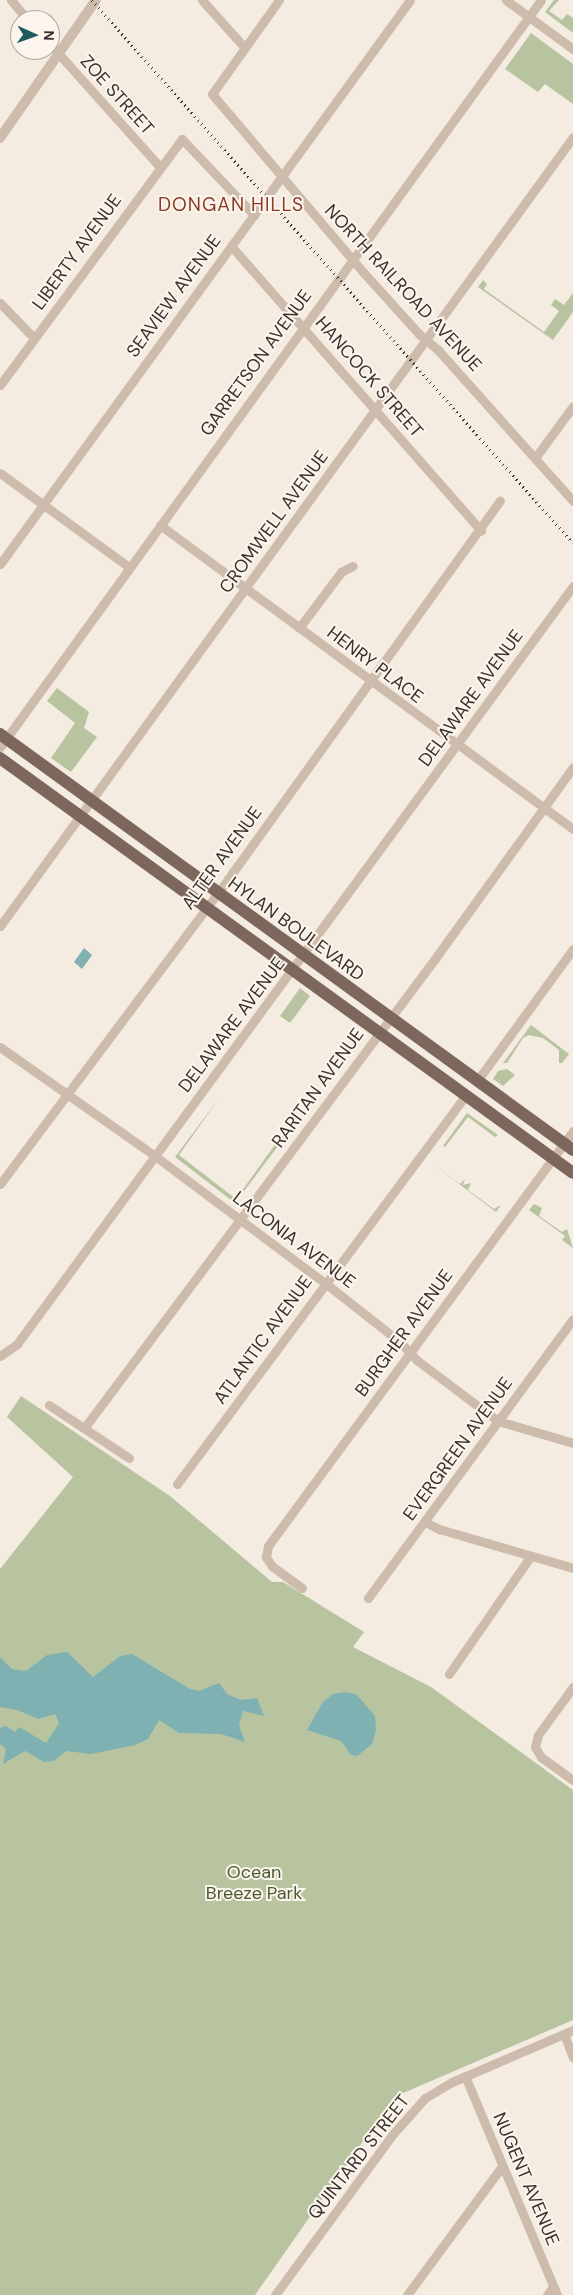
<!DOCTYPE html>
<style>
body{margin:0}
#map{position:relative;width:573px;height:2295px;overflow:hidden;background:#f4ebe1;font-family:"DM Sans",sans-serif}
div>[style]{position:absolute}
.green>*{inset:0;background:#b8c4a0}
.water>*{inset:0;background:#7fb0b2}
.minor>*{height:9px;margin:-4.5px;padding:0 4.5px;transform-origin:4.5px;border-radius:4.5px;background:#cdbbac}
.tertiary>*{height:10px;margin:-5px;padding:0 5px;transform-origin:5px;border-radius:5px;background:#cdbbac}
.primary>*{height:12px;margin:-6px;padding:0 6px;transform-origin:6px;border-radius:6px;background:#7d675c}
.rail>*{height:2.5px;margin-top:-1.25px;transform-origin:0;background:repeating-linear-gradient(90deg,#3b302b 0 1px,transparent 0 5px)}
span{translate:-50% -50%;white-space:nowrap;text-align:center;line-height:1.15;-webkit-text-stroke:4px #fbf5ee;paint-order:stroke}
.street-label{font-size:18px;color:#3b302b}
.park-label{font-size:18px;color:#4a5a2e}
.neighbourhood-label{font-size:19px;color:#8c3b22;letter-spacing:1px}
.north{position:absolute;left:10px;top:10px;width:50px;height:50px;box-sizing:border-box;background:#fbf5ee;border:1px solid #aea6a0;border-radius:50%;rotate:92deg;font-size:14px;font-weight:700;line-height:20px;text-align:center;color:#3b302b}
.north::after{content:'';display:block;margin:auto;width:18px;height:22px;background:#1f5a5e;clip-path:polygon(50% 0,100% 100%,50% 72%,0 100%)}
</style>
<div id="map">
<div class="green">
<i style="clip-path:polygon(554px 0,559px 0,549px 11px,562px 20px,567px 14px,573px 18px,573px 33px,545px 12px)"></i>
<i style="clip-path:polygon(531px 33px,573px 64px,573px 104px,545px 84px,538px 92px,505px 69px)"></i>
<i style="clip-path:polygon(483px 280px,487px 284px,484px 289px,544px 332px,559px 311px,551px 305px,555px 299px,564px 305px,573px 293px,573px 312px,553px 340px,478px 287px)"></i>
<i style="clip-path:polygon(57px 688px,89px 712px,84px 728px,97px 737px,71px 772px,51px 758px,75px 723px,47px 701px)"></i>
<i style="clip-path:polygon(300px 988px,310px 996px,290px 1023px,280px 1016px)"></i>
<i style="clip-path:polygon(531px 1025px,569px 1054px,562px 1063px,559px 1063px,559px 1050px,543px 1038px,529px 1035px,523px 1038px,507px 1063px,503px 1063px)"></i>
<i style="clip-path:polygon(507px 1069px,515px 1075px,503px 1086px,493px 1079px,498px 1071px)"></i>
<i style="clip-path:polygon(220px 1097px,179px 1155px,236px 1199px,287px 1128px,290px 1130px,235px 1203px,175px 1157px)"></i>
<i style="clip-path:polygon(467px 1113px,498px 1135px,495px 1137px,468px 1117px,445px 1147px,443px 1146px)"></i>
<i style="clip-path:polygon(433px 1164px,460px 1184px,465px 1179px,463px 1185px,471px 1183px,468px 1190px,494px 1209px,501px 1205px,496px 1212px)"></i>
<i style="clip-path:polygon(534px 1204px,542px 1208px,539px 1216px,562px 1232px,567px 1229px,573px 1248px,562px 1240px,565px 1236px,529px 1210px)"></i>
<i style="clip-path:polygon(21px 1396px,170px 1496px,272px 1582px,283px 1582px,364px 1632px,353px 1647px,431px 1687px,573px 1790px,573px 2020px,394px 2097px,255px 2295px,0 2295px,0 1569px,73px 1477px,7px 1417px)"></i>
</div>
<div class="water">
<i style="clip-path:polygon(84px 948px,92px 955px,82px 969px,74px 962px)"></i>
<i style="clip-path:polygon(67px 1652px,93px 1677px,120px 1656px,132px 1654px,190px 1689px,199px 1691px,219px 1683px,227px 1694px,241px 1700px,257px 1698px,264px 1716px,243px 1711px,239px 1725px,245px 1742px,221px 1734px,179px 1733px,159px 1720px,148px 1739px,135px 1745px,91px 1754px,67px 1751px,53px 1761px,44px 1762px,25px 1751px,3px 1764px,6px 1749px,0 1744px,0 1728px,6px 1726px,15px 1732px,19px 1727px,46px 1743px,59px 1723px,55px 1714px,38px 1719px,17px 1710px,0 1707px,0 1657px,12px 1669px,26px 1671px,47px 1655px)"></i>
<i style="clip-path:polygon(345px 1692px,356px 1694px,375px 1716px,376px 1730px,372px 1744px,357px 1756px,351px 1755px,341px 1741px,307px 1730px,323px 1702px,333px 1694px)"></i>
</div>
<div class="minor">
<i style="left:11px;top:0;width:26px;rotate:50deg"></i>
<i style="left:202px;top:0;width:64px;rotate:48.1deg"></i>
<i style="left:279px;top:0;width:115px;rotate:125.5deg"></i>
<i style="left:212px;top:94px;width:233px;rotate:49.7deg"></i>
<i style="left:363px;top:272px;width:84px;rotate:47.9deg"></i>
<i style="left:419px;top:334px;width:25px;rotate:40deg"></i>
<i style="left:438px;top:350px;width:203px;rotate:48.2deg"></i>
<i style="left:506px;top:0;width:83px;rotate:36.2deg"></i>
<i style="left:50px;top:44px;width:164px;rotate:48.2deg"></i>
<i style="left:231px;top:246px;width:379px;rotate:48.7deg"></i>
<i style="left:0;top:303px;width:49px;rotate:45.8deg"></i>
<i style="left:0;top:385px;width:306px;rotate:-53.5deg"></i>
<i style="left:182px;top:139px;width:105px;rotate:46.5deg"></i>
<i style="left:535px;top:458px;width:64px;rotate:-53.8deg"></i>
<i style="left:0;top:473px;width:160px;rotate:36.1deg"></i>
<i style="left:160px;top:525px;width:513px;rotate:36.36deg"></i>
<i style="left:0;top:564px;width:697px;rotate:-53.98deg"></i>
<i style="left:299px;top:628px;width:70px;rotate:-53.1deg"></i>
<i style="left:341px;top:572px;width:13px;rotate:-27deg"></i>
<i style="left:0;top:747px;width:922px;rotate:-54.09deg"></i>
<i style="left:0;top:926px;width:975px;rotate:-54.01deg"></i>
<i style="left:0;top:1047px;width:189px;rotate:35.1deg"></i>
<i style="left:155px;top:1156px;width:212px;rotate:36.8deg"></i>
<i style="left:325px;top:1283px;width:95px;rotate:38.2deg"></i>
<i style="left:400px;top:1342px;width:26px;rotate:47deg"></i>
<i style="left:418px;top:1361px;width:100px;rotate:36.9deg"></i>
<i style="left:498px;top:1421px;width:78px;rotate:16.3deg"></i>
<i style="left:477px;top:1081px;width:163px;rotate:-54deg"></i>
<i style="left:0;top:1184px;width:381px;rotate:-53.2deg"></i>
<i style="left:228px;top:879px;width:466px;rotate:-54.3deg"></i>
<i style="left:0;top:1356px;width:21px;rotate:-35deg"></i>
<i style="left:17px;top:1344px;width:940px;rotate:-53.74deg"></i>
<i style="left:49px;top:1405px;width:96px;rotate:33.5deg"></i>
<i style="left:85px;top:1427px;width:583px;rotate:-53.23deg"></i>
<i style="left:434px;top:960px;width:238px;rotate:-54.2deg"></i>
<i style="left:177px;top:1484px;width:485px;rotate:-53.4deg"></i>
<i style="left:425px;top:1522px;width:16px;rotate:27deg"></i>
<i style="left:439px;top:1529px;width:140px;rotate:16.2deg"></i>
<i style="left:302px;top:1588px;width:37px;rotate:-144deg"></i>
<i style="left:272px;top:1566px;width:11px;rotate:-124deg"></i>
<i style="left:266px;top:1557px;width:11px;rotate:-80deg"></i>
<i style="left:268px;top:1546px;width:515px;rotate:-53.69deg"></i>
<i style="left:368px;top:1598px;width:346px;rotate:-53.7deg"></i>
<i style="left:449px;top:1674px;width:142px;rotate:-55.3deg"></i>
<i style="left:573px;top:1687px;width:59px;rotate:126.1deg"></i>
<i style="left:538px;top:1735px;width:12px;rotate:104deg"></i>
<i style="left:535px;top:1747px;width:12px;rotate:59deg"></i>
<i style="left:541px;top:1757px;width:39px;rotate:36deg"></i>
<i style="left:564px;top:2034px;width:25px;rotate:69deg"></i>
<i style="left:465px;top:2076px;width:238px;rotate:67.2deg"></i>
<i style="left:275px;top:2295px;width:200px;rotate:-53.8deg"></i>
<i style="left:393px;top:2134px;width:48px;rotate:-48.4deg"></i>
<i style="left:425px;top:2098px;width:31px;rotate:-31deg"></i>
<i style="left:452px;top:2082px;width:132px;rotate:-23.3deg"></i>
<i style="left:407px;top:2295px;width:160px;rotate:-53.6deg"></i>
<i style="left:547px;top:2295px;width:10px;rotate:-53deg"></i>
</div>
<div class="tertiary">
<i style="left:0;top:138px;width:168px;rotate:-55.2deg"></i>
</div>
<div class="primary">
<i style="left:0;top:734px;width:708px;rotate:35.98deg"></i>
<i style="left:0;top:758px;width:707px;rotate:35.91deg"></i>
</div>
<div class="rail">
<i style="left:92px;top:0;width:725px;rotate:48.46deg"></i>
</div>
<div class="street-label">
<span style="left:117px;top:95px;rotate:48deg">ZOE STREET</span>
<span style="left:77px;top:252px;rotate:-54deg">LIBERTY AVENUE</span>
<span style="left:403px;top:288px;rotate:47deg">NORTH RAILROAD AVENUE</span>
<span style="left:174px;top:296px;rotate:-54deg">SEAVIEW AVENUE</span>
<span style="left:256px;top:363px;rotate:-54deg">GARRETSON AVENUE</span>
<span style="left:369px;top:377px;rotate:49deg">HANCOCK STREET</span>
<span style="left:274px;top:522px;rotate:-54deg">CROMWELL AVENUE</span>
<span style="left:375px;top:665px;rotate:37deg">HENRY PLACE</span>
<span style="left:471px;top:698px;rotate:-54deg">DELAWARE AVENUE</span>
<span style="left:222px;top:858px;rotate:-54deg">ALTER AVENUE</span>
<span style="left:296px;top:929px;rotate:36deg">HYLAN BOULEVARD</span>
<span style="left:232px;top:1025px;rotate:-53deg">DELAWARE AVENUE</span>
<span style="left:318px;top:1088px;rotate:-54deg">RARITAN AVENUE</span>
<span style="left:294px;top:1240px;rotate:37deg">LACONIA AVENUE</span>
<span style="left:404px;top:1333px;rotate:-54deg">BURGHER AVENUE</span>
<span style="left:263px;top:1340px;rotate:-54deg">ATLANTIC AVENUE</span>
<span style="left:458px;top:1449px;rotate:-54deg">EVERGREEN AVENUE</span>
<span style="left:359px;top:2157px;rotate:-52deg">QUINTARD STREET</span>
<span style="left:526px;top:2179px;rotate:67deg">NUGENT AVENUE</span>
</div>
<div class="park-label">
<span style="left:254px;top:1883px">Ocean<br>Breeze Park</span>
</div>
<div class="neighbourhood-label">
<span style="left:231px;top:205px">DONGAN HILLS</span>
</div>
<div class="north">N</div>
</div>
